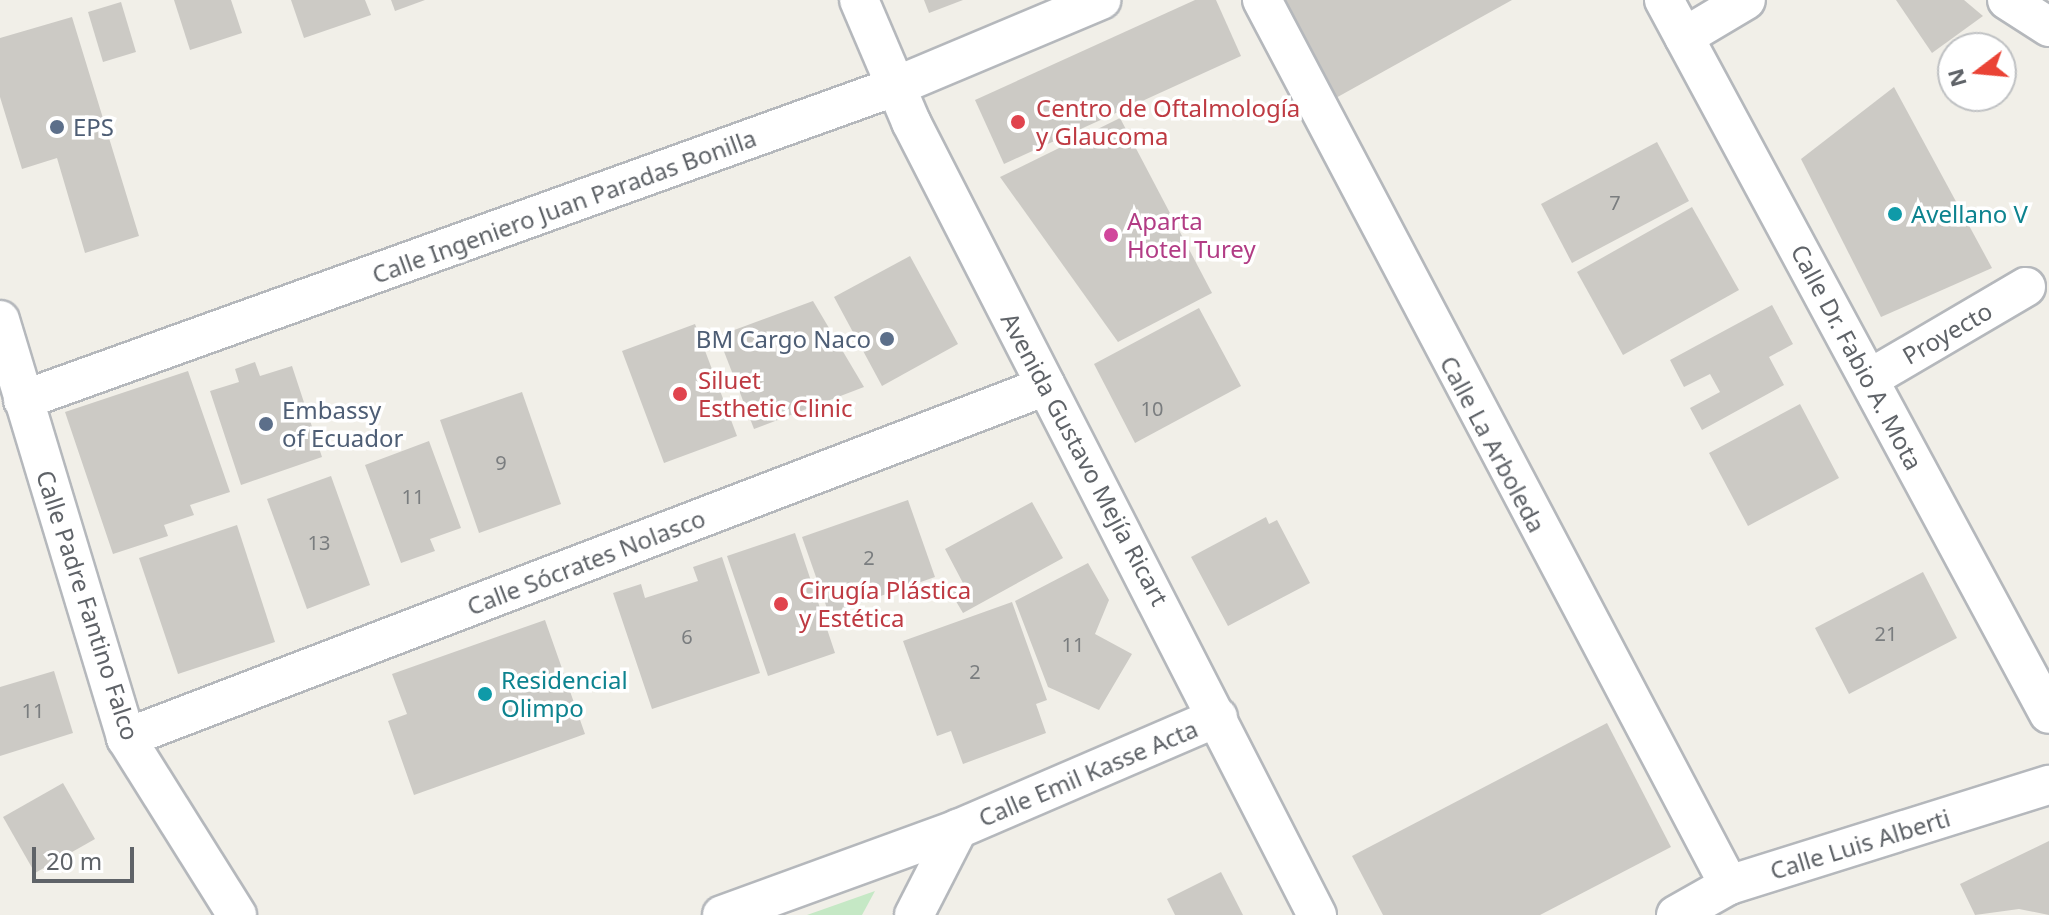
<!DOCTYPE html>
<meta charset="utf-8">
<style>
body{margin:0}
#map{position:relative;width:2049px;height:915px;overflow:hidden;background:#f1efe8;font-family:"Noto Sans",sans-serif}
div>[style]{position:absolute}
.green>*{inset:0;background:#c5e8c5}
.building>*{inset:0;background:#cccac5}
.roads{filter:drop-shadow(2px 0 #b5b8bc) drop-shadow(-2px 0 #b5b8bc) drop-shadow(0 2px #b5b8bc) drop-shadow(0 -2px #b5b8bc)}
.minor>*{height:38px;margin:-19px;padding:0 19px;transform-origin:19px;border-radius:19px;background:#fff}
.dots>*{width:22px;height:22px;translate:-50% -50%;box-sizing:border-box;border:4px solid #fff;border-radius:50%}
span{translate:-50% -50%;white-space:nowrap;text-align:center;line-height:1.15;-webkit-text-stroke:7px #fff;paint-order:stroke}
.number-label{font-size:20px;color:#7a7d7f}
.number-label span{-webkit-text-stroke-width:0}
.health-label{font-size:24px;color:#be3a42}
.left{translate:0 -50%;text-align:left}
.service-label{font-size:24px;color:#4e5e75}
.right{translate:-100% -50%;text-align:right}
.street-label{font-size:24px;color:#5f6368}
.culture-label{font-size:24px;color:#0d838f}
.hotel-label{font-size:24px;color:#b23c85}
.north{position:absolute;left:1937px;top:32px;width:80px;height:80px;box-sizing:border-box;background:#fff;border:2px solid #bfc1c3;border-radius:50%;rotate:254deg;font-size:22px;font-weight:700;line-height:32px;text-align:center;color:#5f6368}
.north::after{content:'';display:block;margin:auto;width:28px;height:36px;background:#ea4335;clip-path:polygon(50% 0,100% 100%,50% 72%,0 100%)}
.scale{position:absolute;left:32px;top:847px;width:102px;height:36px;box-sizing:border-box;border:4px solid #5f6368;border-top:0;padding-left:10px;font-size:24px;line-height:28px;white-space:nowrap;color:#5f6368;-webkit-text-stroke:6px #fff;paint-order:stroke}
</style>
<div id="map">
<div class="green">
<i style="clip-path:polygon(875px 891px,862px 915px,807px 915px)"></i>
</div>
<div class="building">
<i style="clip-path:polygon(174px 0,231px 0,242px 33px,190px 50px)"></i>
<i style="clip-path:polygon(291px 0,365px 0,371px 15px,304px 38px)"></i>
<i style="clip-path:polygon(391px 0,425px 0,395px 11px)"></i>
<i style="clip-path:polygon(924px 0,963px 0,929px 13px)"></i>
<i style="clip-path:polygon(1195px 0,1216px 0,1241px 56px,1004px 164px,975px 100px)"></i>
<i style="clip-path:polygon(1267px 0,1512px 0,1325px 104px)"></i>
<i style="clip-path:polygon(1896px 0,1964px 0,1983px 16px,1932px 53px)"></i>
<i style="clip-path:polygon(121px 2px,136px 52px,103px 62px,88px 12px)"></i>
<i style="clip-path:polygon(72px 17px,139px 236px,85px 253px,57px 158px,22px 169px,0 97px,0 38px)"></i>
<i style="clip-path:polygon(1894px 87px,1992px 268px,1881px 317px,1801px 159px)"></i>
<i style="clip-path:polygon(1120px 118px,1212px 293px,1118px 342px,1000px 177px)"></i>
<i style="clip-path:polygon(1657px 142px,1689px 201px,1572px 263px,1541px 204px)"></i>
<i style="clip-path:polygon(1692px 207px,1739px 290px,1623px 355px,1577px 272px)"></i>
<i style="clip-path:polygon(910px 256px,958px 344px,882px 386px,834px 297px)"></i>
<i style="clip-path:polygon(813px 301px,864px 387px,754px 429px,718px 336px)"></i>
<i style="clip-path:polygon(1772px 305px,1793px 344px,1769px 357px,1784px 385px,1702px 430px,1690px 408px,1720px 392px,1710px 374px,1684px 387px,1670px 360px)"></i>
<i style="clip-path:polygon(1199px 308px,1241px 386px,1135px 443px,1094px 364px)"></i>
<i style="clip-path:polygon(695px 324px,737px 436px,664px 463px,622px 351px)"></i>
<i style="clip-path:polygon(255px 362px,260px 376px,292px 366px,322px 457px,241px 485px,210px 391px,239px 382px,235px 369px)"></i>
<i style="clip-path:polygon(188px 371px,230px 492px,190px 505px,194px 515px,164px 525px,168px 536px,113px 554px,65px 412px)"></i>
<i style="clip-path:polygon(522px 392px,561px 504px,479px 533px,440px 420px)"></i>
<i style="clip-path:polygon(1800px 404px,1839px 478px,1748px 526px,1709px 453px)"></i>
<i style="clip-path:polygon(429px 441px,461px 528px,430px 539px,435px 551px,401px 563px,365px 465px)"></i>
<i style="clip-path:polygon(331px 476px,370px 585px,307px 609px,267px 499px)"></i>
<i style="clip-path:polygon(908px 500px,935px 577px,829px 614px,802px 537px)"></i>
<i style="clip-path:polygon(1032px 502px,1063px 558px,963px 613px,951px 593px,964px 585px,945px 549px)"></i>
<i style="clip-path:polygon(1266px 517px,1269px 524px,1277px 520px,1310px 583px,1228px 626px,1191px 557px)"></i>
<i style="clip-path:polygon(237px 525px,275px 642px,178px 674px,139px 558px)"></i>
<i style="clip-path:polygon(795px 533px,835px 653px,768px 676px,727px 556px)"></i>
<i style="clip-path:polygon(722px 557px,760px 673px,652px 709px,613px 593px,641px 584px,645px 598px,698px 581px,693px 567px)"></i>
<i style="clip-path:polygon(1088px 563px,1109px 600px,1095px 634px,1132px 654px,1099px 710px,1048px 687px,1015px 601px)"></i>
<i style="clip-path:polygon(1923px 572px,1957px 638px,1849px 694px,1815px 628px)"></i>
<i style="clip-path:polygon(1012px 602px,1047px 700px,1036px 704px,1046px 733px,963px 764px,951px 731px,937px 736px,903px 641px)"></i>
<i style="clip-path:polygon(545px 620px,585px 734px,414px 795px,388px 721px,407px 714px,392px 674px)"></i>
<i style="clip-path:polygon(54px 671px,73px 733px,0 756px,0 687px)"></i>
<i style="clip-path:polygon(1607px 723px,1671px 847px,1540px 915px,1383px 915px,1352px 856px)"></i>
<i style="clip-path:polygon(63px 783px,95px 839px,35px 873px,3px 817px)"></i>
<i style="clip-path:polygon(2049px 841px,2049px 915px,2019px 909px,1975px 915px,1960px 884px)"></i>
<i style="clip-path:polygon(1221px 872px,1243px 915px,1175px 915px,1167px 899px)"></i>
</div>
<div class="roads">
<div class="minor">
<i style="left:859px;top:0;width:133px;rotate:66.9deg"></i>
<i style="left:911px;top:122px;width:891px;rotate:62.89deg"></i>
<i style="left:1262px;top:0;width:1001px;rotate:62.18deg"></i>
<i style="left:1664px;top:0;width:811px;rotate:61.67deg"></i>
<i style="left:2007px;top:0;width:50px;rotate:32.7deg"></i>
<i style="left:1684px;top:37px;width:72px;rotate:-30.8deg"></i>
<i style="left:0;top:320px;width:437px;rotate:73.2deg"></i>
<i style="left:126px;top:738px;width:209px;rotate:57.9deg"></i>
<i style="left:1869px;top:379px;width:182px;rotate:-30.4deg"></i>
<i style="left:23px;top:400px;width:926px;rotate:-19.77deg"></i>
<i style="left:894px;top:87px;width:225px;rotate:-22.8deg"></i>
<i style="left:126px;top:738px;width:985px;rotate:-20.94deg"></i>
<i style="left:722px;top:915px;width:251px;rotate:-20deg"></i>
<i style="left:958px;top:829px;width:283px;rotate:-23.3deg"></i>
<i style="left:914px;top:915px;width:97px;rotate:-62.9deg"></i>
<i style="left:1676px;top:915px;width:61px;rotate:-29.5deg"></i>
<i style="left:1729px;top:885px;width:335px;rotate:-17.4deg"></i>
</div>
</div>
<div class="dots">
<i style="left:1018px;top:122px;background:#e0444e"></i>
<i style="left:57px;top:127px;background:#5c6f8a"></i>
<i style="left:1895px;top:214px;background:#0f9aa8"></i>
<i style="left:1111px;top:235px;background:#d1479c"></i>
<i style="left:887px;top:339px;background:#5c6f8a"></i>
<i style="left:680px;top:394px;background:#e0444e"></i>
<i style="left:266px;top:424px;background:#5c6f8a"></i>
<i style="left:781px;top:604px;background:#e0444e"></i>
<i style="left:485px;top:694px;background:#0f9aa8"></i>
</div>
<div class="number-label">
<span style="left:1615px;top:202px">7</span>
<span style="left:1152px;top:408px">10</span>
<span style="left:501px;top:462px">9</span>
<span style="left:413px;top:496px">11</span>
<span style="left:319px;top:542px">13</span>
<span style="left:869px;top:557px">2</span>
<span style="left:1886px;top:633px">21</span>
<span style="left:687px;top:636px">6</span>
<span style="left:1073px;top:644px">11</span>
<span style="left:975px;top:671px">2</span>
<span style="left:33px;top:710px">11</span>
</div>
<div class="health-label">
<span class="left" style="left:1036px;top:122px">Centro de Oftalmología<br>y Glaucoma</span>
<span class="left" style="left:698px;top:394px">Siluet<br>Esthetic Clinic</span>
<span class="left" style="left:799px;top:604px">Cirugía Plástica<br>y Estética</span>
</div>
<div class="service-label">
<span class="left" style="left:73px;top:127px">EPS</span>
<span class="right" style="left:871px;top:339px">BM Cargo Naco</span>
<span class="left" style="left:282px;top:424px">Embassy<br>of Ecuador</span>
</div>
<div class="street-label">
<span style="left:564px;top:206px;rotate:-20deg">Calle Ingeniero Juan Paradas Bonilla</span>
<span style="left:1947px;top:333px;rotate:-30deg">Proyecto</span>
<span style="left:1857px;top:357px;rotate:62deg">Calle Dr. Fabio A. Mota</span>
<span style="left:1493px;top:444px;rotate:62deg">Calle La Arboleda</span>
<span style="left:1085px;top:459px;rotate:62deg">Avenida Gustavo Mejía Ricart</span>
<span style="left:586px;top:562px;rotate:-21deg">Calle Sócrates Nolasco</span>
<span style="left:88px;top:605px;rotate:72deg">Calle Padre Fantino Falco</span>
<span style="left:1088px;top:773px;rotate:-23deg">Calle Emil Kasse Acta</span>
<span style="left:1860px;top:844px;rotate:-17deg">Calle Luis Alberti</span>
</div>
<div class="culture-label">
<span class="left" style="left:1911px;top:214px">Avellano V</span>
<span class="left" style="left:501px;top:694px">Residencial<br>Olimpo</span>
</div>
<div class="hotel-label">
<span class="left" style="left:1127px;top:235px">Aparta<br>Hotel Turey</span>
</div>
<div class="north">N</div>
<div class="scale">20 m</div>
</div>
